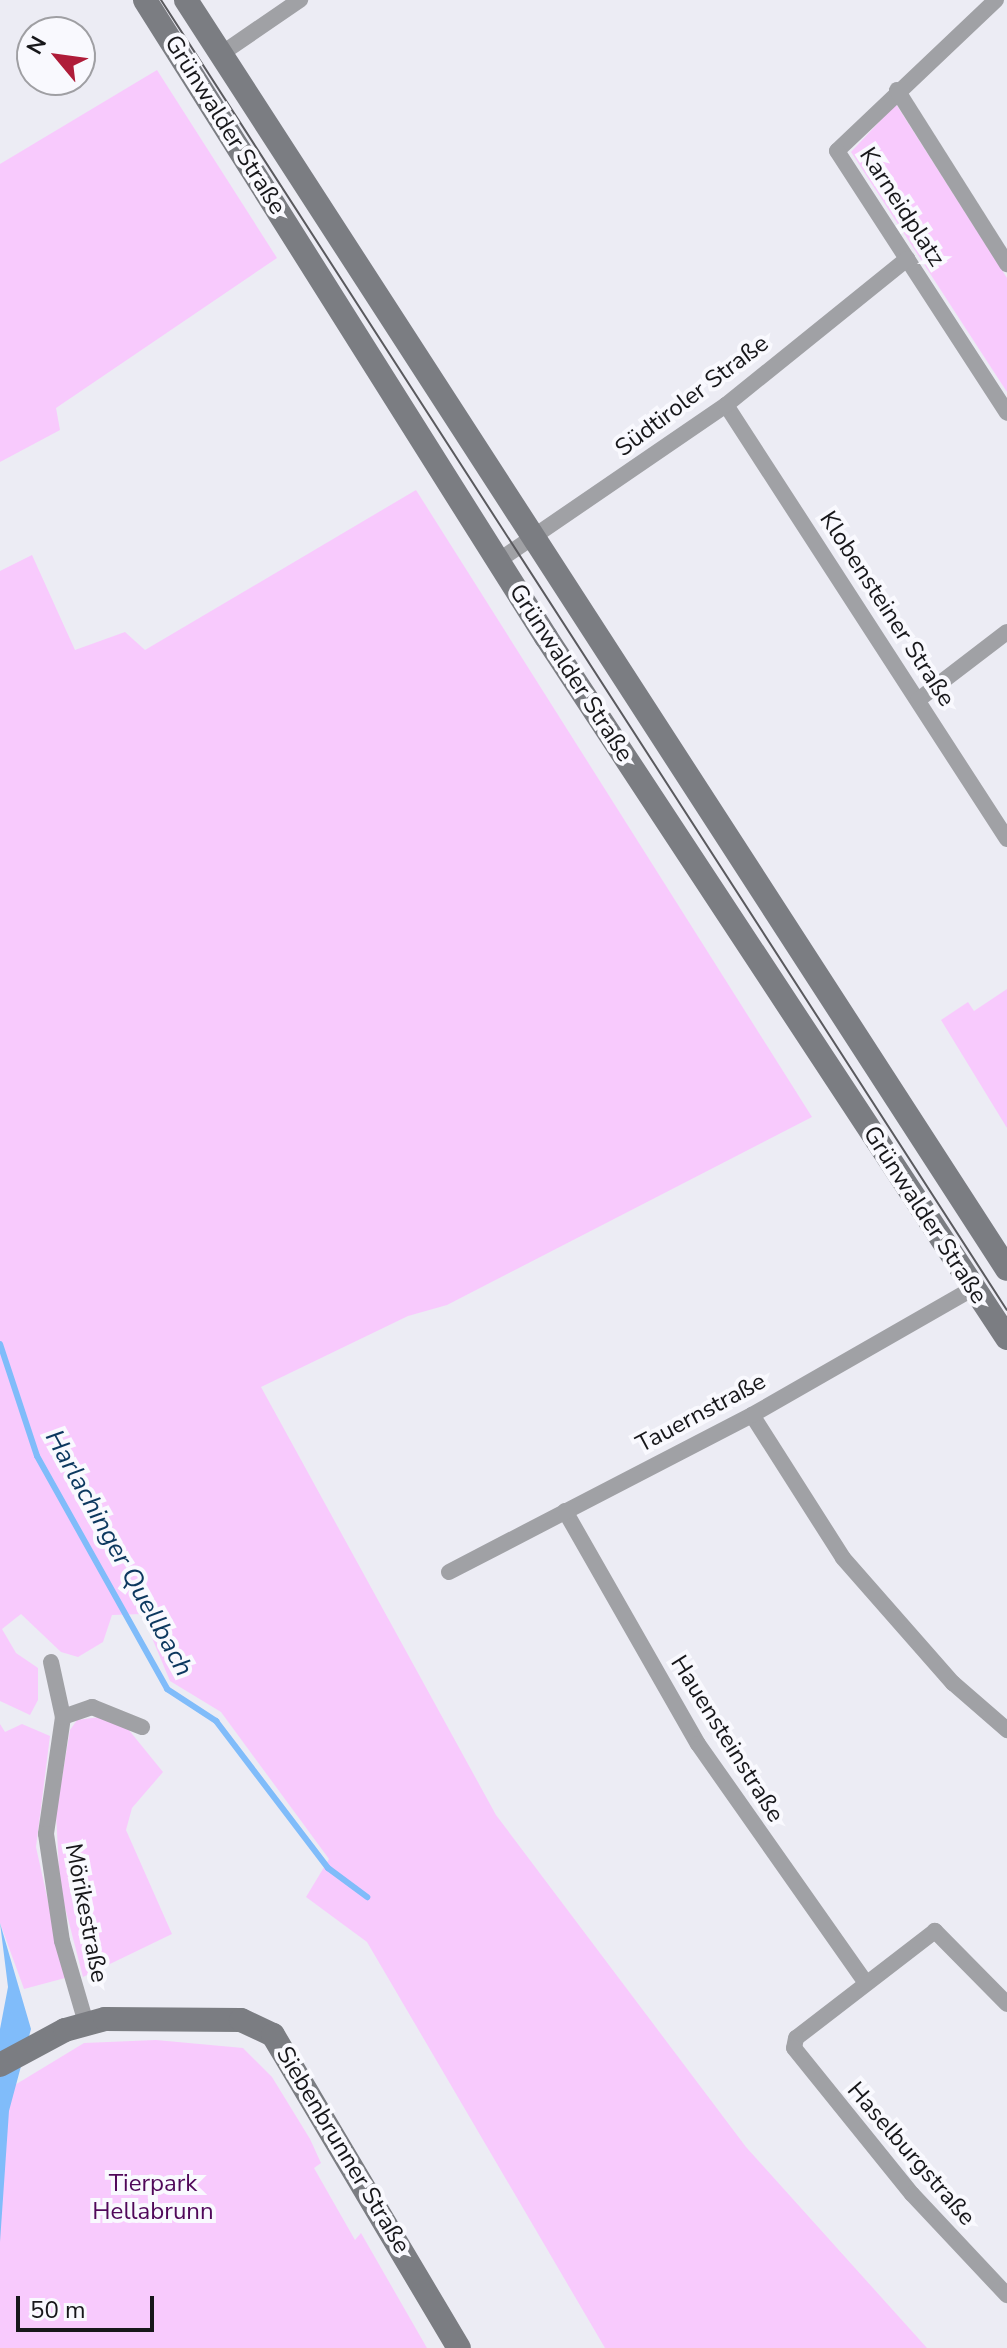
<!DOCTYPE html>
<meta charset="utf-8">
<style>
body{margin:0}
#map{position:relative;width:1007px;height:2348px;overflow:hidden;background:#ececf4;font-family:"Nunito Sans",sans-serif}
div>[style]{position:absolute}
.green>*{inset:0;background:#f8cafd}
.water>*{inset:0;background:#80bcfa}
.stream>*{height:6px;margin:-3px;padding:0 3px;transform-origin:3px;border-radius:3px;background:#80bcfa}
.street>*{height:16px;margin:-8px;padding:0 8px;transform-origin:8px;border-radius:8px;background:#a0a1a5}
.secondary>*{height:24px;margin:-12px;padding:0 12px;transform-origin:12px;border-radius:12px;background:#7b7d82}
.tram>*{height:2px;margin:-1px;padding:0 1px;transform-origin:1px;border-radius:1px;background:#5a5a5e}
span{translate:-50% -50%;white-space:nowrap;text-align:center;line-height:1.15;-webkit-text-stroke:8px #f9f9fe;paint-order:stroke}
.street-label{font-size:24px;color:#17171a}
.park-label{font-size:24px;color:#500859}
.water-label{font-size:26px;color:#0c385f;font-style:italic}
.north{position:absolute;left:16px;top:16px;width:80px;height:80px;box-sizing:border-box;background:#f9f9fe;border:2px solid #9f9fa3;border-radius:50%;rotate:299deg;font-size:22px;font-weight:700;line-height:32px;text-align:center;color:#17171a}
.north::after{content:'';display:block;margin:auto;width:28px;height:36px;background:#af1c39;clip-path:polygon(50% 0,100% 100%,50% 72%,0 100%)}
.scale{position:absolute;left:16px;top:2296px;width:138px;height:36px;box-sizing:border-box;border:4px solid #17171a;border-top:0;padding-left:10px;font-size:24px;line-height:28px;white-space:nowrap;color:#17171a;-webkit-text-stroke:6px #f9f9fe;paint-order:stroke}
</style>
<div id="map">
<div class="green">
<i style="clip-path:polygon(157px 70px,277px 258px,56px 408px,60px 430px,0 462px,0 164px)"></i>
<i style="clip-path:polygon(896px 104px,1007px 278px,1007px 392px,851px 152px)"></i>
<i style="clip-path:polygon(416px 490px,812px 1117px,447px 1305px,408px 1316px,261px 1387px,496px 1815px,746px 2147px,927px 2348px,605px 2348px,367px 1942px,306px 1897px,329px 1859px,221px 1712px,170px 1681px,142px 1614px,112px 1615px,103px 1642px,78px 1657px,61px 1652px,21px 1614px,2px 1629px,16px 1653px,38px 1668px,38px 1700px,30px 1715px,0 1701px,0 571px,32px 555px,75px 650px,125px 632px,145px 650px)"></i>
<i style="clip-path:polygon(1007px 989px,1007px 1128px,941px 1020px,968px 1002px,974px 1011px)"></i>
<i style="clip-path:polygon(100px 1717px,124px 1724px,163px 1772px,132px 1808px,126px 1830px,172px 1934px,83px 1977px,60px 1888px,56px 1813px,70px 1730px,77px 1720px)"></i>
<i style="clip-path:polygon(0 1724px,5px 1732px,22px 1724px,50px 1736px,36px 1847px,65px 1978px,24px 1989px,0 1923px)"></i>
<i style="clip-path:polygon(156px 2040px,243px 2048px,272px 2077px,310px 2139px,321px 2163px,314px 2168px,355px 2240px,361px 2233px,427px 2348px,0 2348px,0 2094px,84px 2043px)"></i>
</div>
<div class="water">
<i style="clip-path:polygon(0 1923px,31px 2029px,9px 2111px,0 2242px,0 2029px,8px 1987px)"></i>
</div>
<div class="stream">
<i style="left:0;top:1344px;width:118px;rotate:71.7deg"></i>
<i style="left:37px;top:1456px;width:267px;rotate:60.8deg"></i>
<i style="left:167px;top:1689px;width:59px;rotate:33.1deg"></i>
<i style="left:216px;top:1721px;width:185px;rotate:52.7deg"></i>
<i style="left:328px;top:1868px;width:49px;rotate:36.6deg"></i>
</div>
<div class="street">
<i style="left:996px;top:0;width:219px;rotate:136.5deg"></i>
<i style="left:837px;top:151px;width:312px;rotate:57deg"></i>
<i style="left:221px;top:54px;width:96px;rotate:-34.4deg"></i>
<i style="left:897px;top:90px;width:206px;rotate:57.7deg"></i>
<i style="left:726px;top:405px;width:517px;rotate:57.08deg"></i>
<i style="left:498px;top:561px;width:276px;rotate:-34.4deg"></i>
<i style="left:726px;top:405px;width:233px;rotate:-38.9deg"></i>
<i style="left:918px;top:700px;width:112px;rotate:-37.4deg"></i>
<i style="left:752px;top:1415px;width:169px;rotate:57.5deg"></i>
<i style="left:843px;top:1558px;width:167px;rotate:48.7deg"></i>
<i style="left:953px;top:1683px;width:72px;rotate:41deg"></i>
<i style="left:565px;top:1511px;width:268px;rotate:60.3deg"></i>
<i style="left:698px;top:1744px;width:291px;rotate:54.9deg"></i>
<i style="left:449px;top:1572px;width:341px;rotate:-27.4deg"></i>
<i style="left:752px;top:1415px;width:254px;rotate:-29.8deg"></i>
<i style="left:51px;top:1662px;width:56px;rotate:77.7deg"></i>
<i style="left:63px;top:1717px;width:118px;rotate:98.3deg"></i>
<i style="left:46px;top:1834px;width:108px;rotate:81.5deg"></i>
<i style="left:62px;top:1941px;width:85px;rotate:73.7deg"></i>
<i style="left:63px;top:1717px;width:31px;rotate:-19deg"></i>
<i style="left:92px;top:1707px;width:54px;rotate:21.8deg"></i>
<i style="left:1007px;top:2004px;width:103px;rotate:-134.6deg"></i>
<i style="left:935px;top:1931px;width:175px;rotate:142.4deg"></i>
<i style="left:796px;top:2038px;width:10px;rotate:101deg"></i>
<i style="left:794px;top:2048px;width:188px;rotate:51.1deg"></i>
<i style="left:912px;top:2194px;width:139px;rotate:46.8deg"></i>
</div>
<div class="secondary">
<i style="left:145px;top:0;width:753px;rotate:57.81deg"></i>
<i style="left:546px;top:637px;width:839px;rotate:56.67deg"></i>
<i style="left:186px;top:0;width:1511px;rotate:57.1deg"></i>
<i style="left:0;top:2065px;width:74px;rotate:-28.3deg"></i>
<i style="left:65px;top:2030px;width:41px;rotate:-15.4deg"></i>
<i style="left:105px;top:2019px;width:136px;rotate:0.4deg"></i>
<i style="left:241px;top:2020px;width:35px;rotate:25deg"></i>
<i style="left:273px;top:2035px;width:364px;rotate:59.3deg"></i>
</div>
<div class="tram">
<i style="left:161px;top:0;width:1559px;rotate:57.15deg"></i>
</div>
<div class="street-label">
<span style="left:225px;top:125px;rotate:58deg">Grünwalder Straße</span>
<span style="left:902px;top:207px;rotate:57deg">Karneidplatz</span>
<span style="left:692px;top:396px;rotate:-37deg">Südtiroler Straße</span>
<span style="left:887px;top:609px;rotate:57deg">Klobensteiner Straße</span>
<span style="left:571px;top:673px;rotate:57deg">Grünwalder Straße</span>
<span style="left:925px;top:1215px;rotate:57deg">Grünwalder Straße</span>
<span style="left:701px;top:1413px;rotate:-28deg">Tauernstraße</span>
<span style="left:727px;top:1739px;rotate:58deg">Hauensteinstraße</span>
<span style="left:86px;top:1913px;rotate:79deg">Mörikestraße</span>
<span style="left:343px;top:2150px;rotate:59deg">Siebenbrunner Straße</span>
<span style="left:911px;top:2154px;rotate:49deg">Haselburgstraße</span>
</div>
<div class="park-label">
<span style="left:153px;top:2198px">Tierpark<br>Hellabrunn</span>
</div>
<div class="water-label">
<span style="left:119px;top:1553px;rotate:61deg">Harlachinger Quellbach</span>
</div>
<div class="north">N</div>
<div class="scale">50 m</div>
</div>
